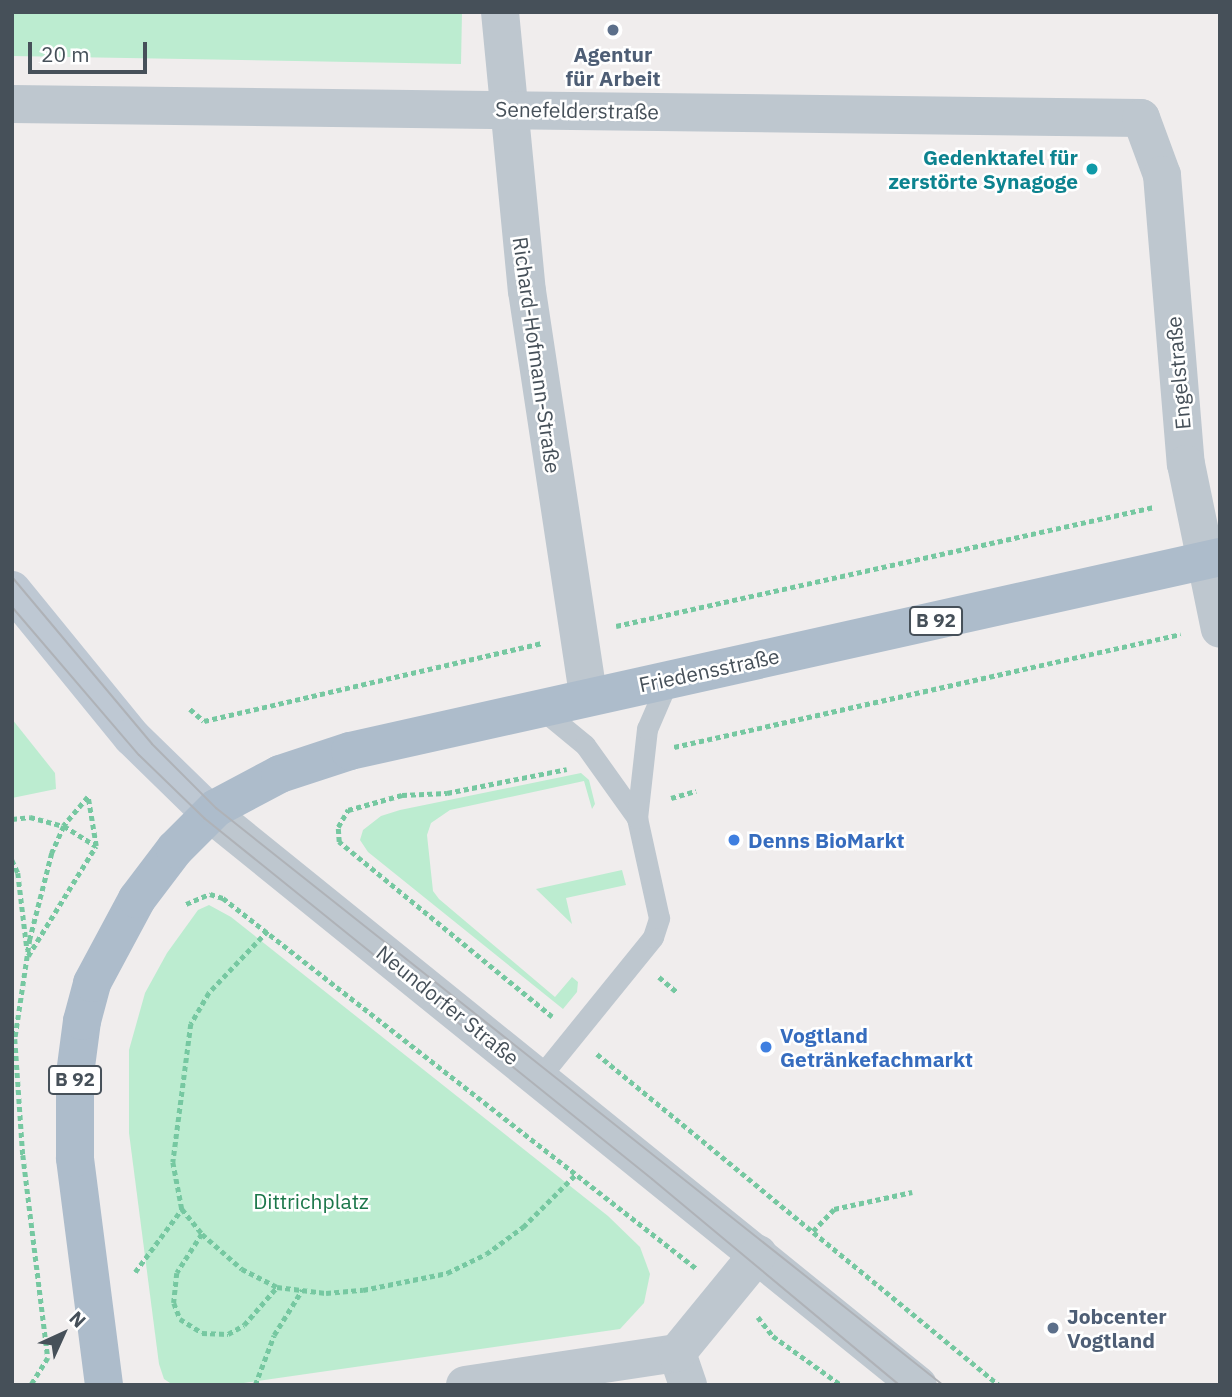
<!DOCTYPE html>
<meta charset="utf-8">
<style>
body{margin:0}
#map{position:relative;width:1232px;height:1397px;overflow:hidden;background:#f0eded;font-family:"IBM Plex Sans",sans-serif}
div>[style]{position:absolute}
.green>*{inset:0;background:#bcecd0}
.path>*{height:4.5px;margin-top:-2.25px;transform-origin:0;background:repeating-linear-gradient(90deg,#76c8a1 0 5px,transparent 0 8.5px)}
.lane>*{height:21px;margin:-10.5px;padding:0 10.5px;transform-origin:10.5px;border-radius:10.5px;background:#bec7cf}
.street>*{height:38px;margin:-19px;padding:0 19px;transform-origin:19px;border-radius:19px;background:#bec7cf}
.secondary>*{height:38px;margin:-19px;padding:0 19px;transform-origin:19px;border-radius:19px;background:#bec8d3}
.primary>*{height:38px;margin:-19px;padding:0 19px;transform-origin:19px;border-radius:19px;background:#adbccb}
.tram>*{height:2px;margin:-1px;padding:0 1px;transform-origin:1px;border-radius:1px;background:#afb2b7}
.dots>*{width:19px;height:19px;translate:-50% -50%;box-sizing:border-box;border:4px solid #fff;border-radius:50%}
span{translate:-50% -50%;white-space:nowrap;text-align:center;line-height:1.15;-webkit-text-stroke:5px #fff;paint-order:stroke}
.shield-label span{padding:2px 5px;background:#fff;border:2px solid;border-radius:5px;-webkit-text-stroke-width:0}
.shield-label{font-size:19px;color:#465059;font-weight:700}
.service-label{font-size:21px;color:#4e5e75;font-weight:700}
.left{translate:0 -50%;text-align:left}
.street-label{font-size:21px;color:#465059}
.culture-label{font-size:21px;color:#0d838f;font-weight:700}
.right{translate:-100% -50%;text-align:right}
.shop-label{font-size:21px;color:#366cbe;font-weight:700}
.park-label{font-size:21px;color:#1b774a}
.frame{position:absolute;inset:0;border:14px solid #465059;pointer-events:none}
.north{position:absolute;left:28px;top:1299px;width:70px;height:70px;-webkit-text-stroke:5px #fff;paint-order:stroke;rotate:45deg;font-size:19px;font-weight:700;line-height:28px;text-align:center;color:#465059}
.north::after{content:'';display:block;margin:auto;width:24px;height:32px;background:#465059;clip-path:polygon(50% 0,100% 100%,50% 72%,0 100%)}
.scale{position:absolute;left:28px;top:42px;width:119px;height:32px;box-sizing:border-box;border:4px solid #465059;border-top:0;padding-left:9px;font-size:21px;line-height:24px;white-space:nowrap;color:#465059;-webkit-text-stroke:5px #fff;paint-order:stroke}
</style>
<div id="map">
<div class="green">
<i style="clip-path:polygon(12px 12px,462px 12px,461px 64px,12px 56px)"></i>
<i style="clip-path:polygon(12px 719px,55px 773px,56px 789px,12px 798px)"></i>
<i style="clip-path:polygon(581px 773px,589px 780px,595px 804px,592px 809px,584px 781px,450px 810px,431px 823px,427px 835px,433px 891px,439px 899px,555px 997px,572px 977px,578px 982px,577px 992px,563px 1009px,368px 852px,360px 840px,363px 830px,381px 816px,400px 810px)"></i>
<i style="clip-path:polygon(622px 870px,626px 885px,566px 898px,572px 924px,536px 889px)"></i>
<i style="clip-path:polygon(209px 905px,231px 917px,608px 1216px,640px 1247px,650px 1274px,644px 1303px,620px 1329px,230px 1385px,173px 1385px,164px 1379px,159px 1364px,129px 1133px,129px 1050px,145px 993px,167px 953px,198px 910px)"></i>
</div>
<div class="path">
<i style="left:616px;top:626px;width:551px;rotate:-12.47deg"></i>
<i style="left:190px;top:709px;width:18px;rotate:41deg"></i>
<i style="left:204px;top:721px;width:348px;rotate:-13deg"></i>
<i style="left:674px;top:747px;width:519px;rotate:-12.56deg"></i>
<i style="left:671px;top:798px;width:26px;rotate:-16deg"></i>
<i style="left:12px;top:819px;width:18px;rotate:-6deg"></i>
<i style="left:30px;top:817px;width:35px;rotate:15deg"></i>
<i style="left:64px;top:826px;width:38px;rotate:32deg"></i>
<i style="left:12px;top:860px;width:14px;rotate:65deg"></i>
<i style="left:18px;top:873px;width:77px;rotate:83.2deg"></i>
<i style="left:186px;top:904px;width:26px;rotate:-23deg"></i>
<i style="left:210px;top:894px;width:14px;rotate:17deg"></i>
<i style="left:223px;top:898px;width:602px;rotate:38.05deg"></i>
<i style="left:268px;top:931px;width:86px;rotate:133.6deg"></i>
<i style="left:209px;top:993px;width:36px;rotate:120deg"></i>
<i style="left:191px;top:1024px;width:139px;rotate:97.4deg"></i>
<i style="left:173px;top:1162px;width:48px;rotate:79.2deg"></i>
<i style="left:182px;top:1209px;width:32px;rotate:51deg"></i>
<i style="left:202px;top:1234px;width:53px;rotate:41.2deg"></i>
<i style="left:242px;top:1269px;width:39px;rotate:27deg"></i>
<i style="left:277px;top:1287px;width:49px;rotate:7deg"></i>
<i style="left:326px;top:1293px;width:37px;rotate:-5deg"></i>
<i style="left:363px;top:1290px;width:86px;rotate:-11.4deg"></i>
<i style="left:447px;top:1273px;width:43px;rotate:-26deg"></i>
<i style="left:486px;top:1254px;width:46px;rotate:-36.1deg"></i>
<i style="left:523px;top:1227px;width:76px;rotate:-45deg"></i>
<i style="left:28px;top:956px;width:129px;rotate:-58.3deg"></i>
<i style="left:96px;top:846px;width:50px;rotate:-99.3deg"></i>
<i style="left:88px;top:797px;width:38px;rotate:130deg"></i>
<i style="left:64px;top:826px;width:30px;rotate:114deg"></i>
<i style="left:52px;top:853px;width:89px;rotate:104.3deg"></i>
<i style="left:30px;top:939px;width:101px;rotate:98.5deg"></i>
<i style="left:15px;top:1039px;width:116px;rotate:86.1deg"></i>
<i style="left:23px;top:1155px;width:205px;rotate:83deg"></i>
<i style="left:48px;top:1358px;width:32px;rotate:122deg"></i>
<i style="left:659px;top:977px;width:23px;rotate:40deg"></i>
<i style="left:552px;top:1017px;width:276px;rotate:-140.6deg"></i>
<i style="left:339px;top:842px;width:15px;rotate:-94deg"></i>
<i style="left:338px;top:827px;width:20px;rotate:-60deg"></i>
<i style="left:348px;top:810px;width:56px;rotate:-15.5deg"></i>
<i style="left:402px;top:795px;width:45px;rotate:-2.5deg"></i>
<i style="left:447px;top:793px;width:122px;rotate:-11.3deg"></i>
<i style="left:597px;top:1054px;width:521px;rotate:39.47deg"></i>
<i style="left:813px;top:1231px;width:30px;rotate:-46deg"></i>
<i style="left:834px;top:1209px;width:80px;rotate:-12.3deg"></i>
<i style="left:202px;top:1234px;width:46px;rotate:122.7deg"></i>
<i style="left:177px;top:1273px;width:30px;rotate:96deg"></i>
<i style="left:174px;top:1303px;width:17px;rotate:69deg"></i>
<i style="left:180px;top:1319px;width:26px;rotate:32deg"></i>
<i style="left:202px;top:1333px;width:26px;rotate:2deg"></i>
<i style="left:228px;top:1334px;width:18px;rotate:-29deg"></i>
<i style="left:244px;top:1325px;width:50px;rotate:-49deg"></i>
<i style="left:135px;top:1272px;width:79px;rotate:-53.3deg"></i>
<i style="left:758px;top:1317px;width:24px;rotate:52deg"></i>
<i style="left:773px;top:1336px;width:84px;rotate:35.8deg"></i>
<i style="left:255px;top:1385px;width:53px;rotate:-69.2deg"></i>
<i style="left:274px;top:1335px;width:53px;rotate:-58.1deg"></i>
</div>
<div class="lane">
<i style="left:540px;top:708px;width:58px;rotate:39.4deg"></i>
<i style="left:585px;top:745px;width:90px;rotate:54.5deg"></i>
<i style="left:539px;top:1078px;width:181px;rotate:-51deg"></i>
<i style="left:653px;top:937px;width:20px;rotate:-72deg"></i>
<i style="left:659px;top:918px;width:102px;rotate:-102.4deg"></i>
<i style="left:637px;top:818px;width:90px;rotate:-83.6deg"></i>
<i style="left:647px;top:729px;width:56px;rotate:-66.7deg"></i>
</div>
<div class="street">
<i style="left:500px;top:12px;width:280px;rotate:84.5deg"></i>
<i style="left:527px;top:291px;width:410px;rotate:81.4deg"></i>
<i style="left:12px;top:104px;width:1129px;rotate:0.71deg"></i>
<i style="left:1141px;top:118px;width:61px;rotate:69.8deg"></i>
<i style="left:1162px;top:175px;width:290px;rotate:85.3deg"></i>
<i style="left:1186px;top:464px;width:168px;rotate:78.4deg"></i>
<i style="left:210px;top:813px;width:910px;rotate:38.94deg"></i>
<i style="left:677px;top:1353px;width:34px;rotate:71deg"></i>
<i style="left:465px;top:1385px;width:214px;rotate:-8.6deg"></i>
<i style="left:677px;top:1353px;width:128px;rotate:-50.7deg"></i>
</div>
<div class="secondary">
<i style="left:12px;top:590px;width:190px;rotate:50.8deg"></i>
<i style="left:132px;top:737px;width:109px;rotate:44.3deg"></i>
</div>
<div class="primary">
<i style="left:104px;top:1385px;width:229px;rotate:-97.3deg"></i>
<i style="left:75px;top:1158px;width:84px;rotate:-90deg"></i>
<i style="left:75px;top:1074px;width:53px;rotate:-82.5deg"></i>
<i style="left:82px;top:1021px;width:39px;rotate:-75deg"></i>
<i style="left:92px;top:983px;width:95px;rotate:-61.8deg"></i>
<i style="left:137px;top:899px;width:63px;rotate:-52.8deg"></i>
<i style="left:175px;top:849px;width:58px;rotate:-45deg"></i>
<i style="left:216px;top:808px;width:72px;rotate:-28deg"></i>
<i style="left:280px;top:774px;width:74px;rotate:-18.2deg"></i>
<i style="left:350px;top:751px;width:891px;rotate:-12.57deg"></i>
</div>
<div class="tram">
<i style="left:12px;top:577px;width:218px;rotate:50deg"></i>
<i style="left:152px;top:744px;width:91px;rotate:45deg"></i>
<i style="left:216px;top:808px;width:928px;rotate:38.44deg"></i>
<i style="left:12px;top:607px;width:195px;rotate:49.4deg"></i>
<i style="left:139px;top:755px;width:91px;rotate:44.1deg"></i>
<i style="left:204px;top:818px;width:575px;rotate:38.86deg"></i>
<i style="left:652px;top:1179px;width:322px;rotate:39.8deg"></i>
</div>
<div class="dots">
<i style="left:613px;top:30px;background:#5c6f8a"></i>
<i style="left:1092px;top:169px;background:#0f9aa8"></i>
<i style="left:734px;top:840px;background:#3f7fe0"></i>
<i style="left:766px;top:1047px;background:#3f7fe0"></i>
<i style="left:1053px;top:1328px;background:#5c6f8a"></i>
</div>
<div class="shield-label">
<span style="left:936px;top:621px">B 92</span>
<span style="left:75px;top:1080px">B 92</span>
</div>
<div class="service-label">
<span style="left:613px;top:66px">Agentur<br>für Arbeit</span>
<span class="left" style="left:1067px;top:1328px">Jobcenter<br>Vogtland</span>
</div>
<div class="street-label">
<span style="left:577px;top:110px;rotate:1deg">Senefelderstraße</span>
<span style="left:537px;top:355px;rotate:82deg">Richard-Hofmann-Straße</span>
<span style="left:1178px;top:373px;rotate:-95deg">Engelstraße</span>
<span style="left:709px;top:670px;rotate:-12deg">Friedensstraße</span>
<span style="left:448px;top:1005px;rotate:39deg">Neundorfer Straße</span>
</div>
<div class="culture-label">
<span class="right" style="left:1078px;top:169px">Gedenktafel für<br>zerstörte Synagoge</span>
</div>
<div class="shop-label">
<span class="left" style="left:748px;top:840px">Denns BioMarkt</span>
<span class="left" style="left:780px;top:1047px">Vogtland<br>Getränkefachmarkt</span>
</div>
<div class="park-label">
<span style="left:311px;top:1201px">Dittrichplatz</span>
</div>
<div class="frame"></div>
<div class="north">N</div>
<div class="scale">20 m</div>
</div>
